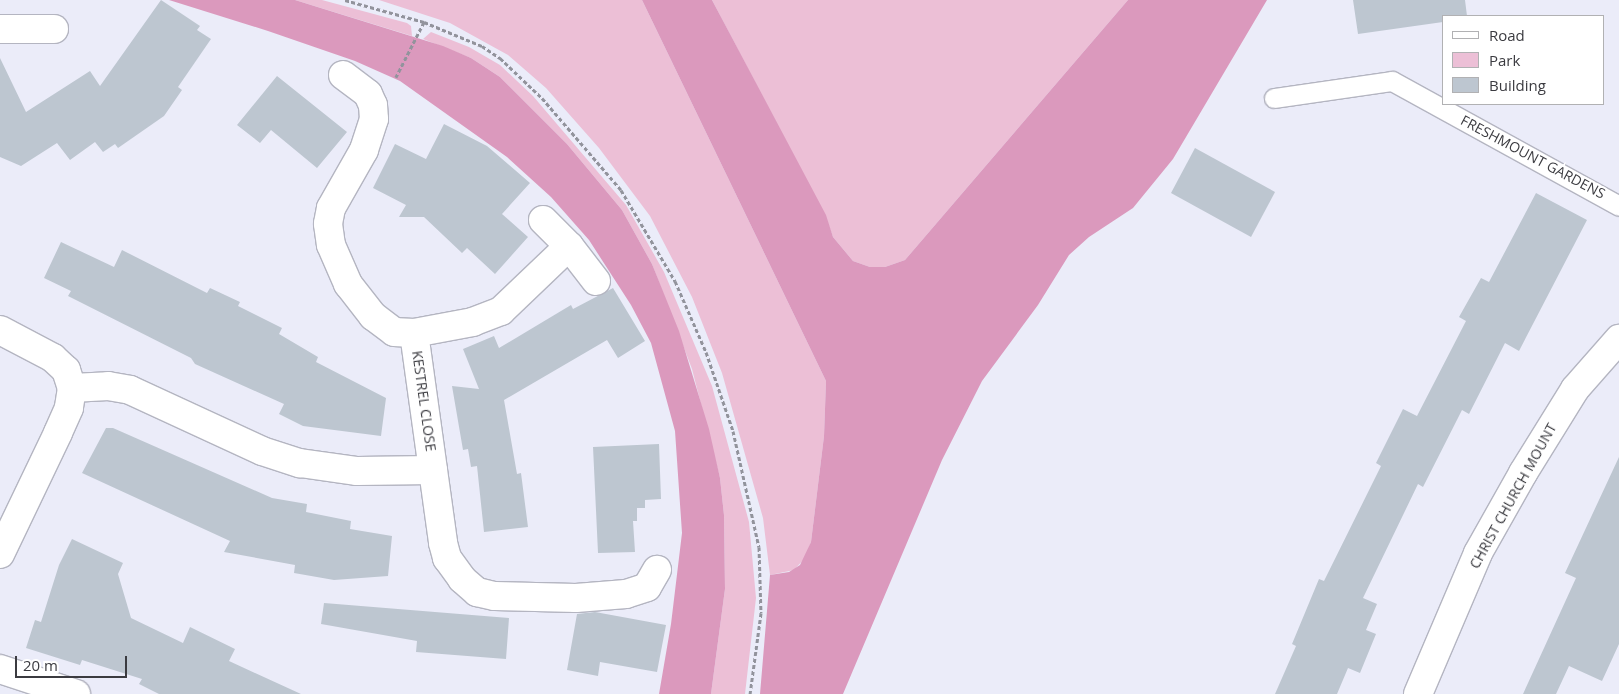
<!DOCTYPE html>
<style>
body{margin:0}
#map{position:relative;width:1619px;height:694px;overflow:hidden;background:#ebecf9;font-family:"Open Sans",sans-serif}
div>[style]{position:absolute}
.green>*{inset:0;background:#ecbfd6}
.forest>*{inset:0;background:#db99bd}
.building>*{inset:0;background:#bdc6d0}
.path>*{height:3px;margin-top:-1.5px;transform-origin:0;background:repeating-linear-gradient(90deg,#92939c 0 4px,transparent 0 6.5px)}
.roads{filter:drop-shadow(1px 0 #b4b5c1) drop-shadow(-1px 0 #b4b5c1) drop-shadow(0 1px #b4b5c1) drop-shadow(0 -1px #b4b5c1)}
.service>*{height:19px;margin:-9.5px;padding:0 9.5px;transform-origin:9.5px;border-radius:9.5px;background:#fff}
.minor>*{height:28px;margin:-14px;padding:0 14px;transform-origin:14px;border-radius:14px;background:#fff}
span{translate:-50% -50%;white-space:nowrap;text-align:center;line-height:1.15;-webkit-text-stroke:4px #fff;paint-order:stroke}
.street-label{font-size:14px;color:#3b3b40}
.legend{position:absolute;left:1442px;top:15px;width:162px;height:90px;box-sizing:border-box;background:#fff;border:1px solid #b1b1b3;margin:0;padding:6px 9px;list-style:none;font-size:15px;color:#3b3b40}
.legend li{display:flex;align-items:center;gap:10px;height:25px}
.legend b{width:25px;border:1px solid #b1b1b3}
.scale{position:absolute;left:15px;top:656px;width:112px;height:22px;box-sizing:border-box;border:2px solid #3b3b40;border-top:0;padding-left:6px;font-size:15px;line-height:18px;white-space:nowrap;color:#3b3b40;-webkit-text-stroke:4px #fff;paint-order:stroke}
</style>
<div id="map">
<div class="green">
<i style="clip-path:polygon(295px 0,322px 0,407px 23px,411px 26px,412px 36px)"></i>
<i style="clip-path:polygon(379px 0,642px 0,826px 381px,824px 436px,811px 542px,805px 558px,794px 570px,770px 575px,763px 518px,722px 373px,692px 297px,650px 216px,599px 148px,546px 88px,508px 55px,450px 23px)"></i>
<i style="clip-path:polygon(712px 0,1128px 0,905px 260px,885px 267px,870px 267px,853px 261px,833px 237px,825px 215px)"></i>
<i style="clip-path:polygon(431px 32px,469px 47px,500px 65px,533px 96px,626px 205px,664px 272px,712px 386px,749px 522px,756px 598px,745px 694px,711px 694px,725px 589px,724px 515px,720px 478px,692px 369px,652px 264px,622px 210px,567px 144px,500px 77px,471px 58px,423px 39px)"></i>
</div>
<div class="forest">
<i style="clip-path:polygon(169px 0,295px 0,443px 46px,471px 58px,500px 77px,567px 144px,622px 210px,652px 264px,679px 331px,709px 429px,720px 478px,724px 515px,725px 589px,711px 694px,659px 694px,671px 624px,682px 533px,675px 431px,651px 343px,631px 305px,589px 240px,551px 197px,507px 157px,400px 81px,355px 61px,268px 31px)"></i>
<i style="clip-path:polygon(642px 0,712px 0,826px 215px,833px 237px,853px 261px,870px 267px,885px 267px,905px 260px,1128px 0,1267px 0,1173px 159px,1133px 208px,1089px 237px,1069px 255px,1038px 305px,982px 381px,942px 460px,843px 694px,760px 694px,770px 575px,789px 572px,800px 565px,811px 542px,824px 436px,826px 381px)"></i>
</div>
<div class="building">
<i style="clip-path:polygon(161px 0,200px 26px,197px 30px,211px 39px,178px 87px,182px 90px,164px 116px,118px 148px,115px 144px,103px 152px,95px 142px,70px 160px,57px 143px,21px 166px,0 157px,0 58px,26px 112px,90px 71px,100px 86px)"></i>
<i style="clip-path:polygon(1353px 0,1465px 0,1467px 16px,1443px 16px,1443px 22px,1358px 34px)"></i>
<i style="clip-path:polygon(277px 76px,347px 132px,317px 168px,271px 130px,260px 143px,237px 125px)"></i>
<i style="clip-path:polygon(444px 124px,487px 146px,530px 183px,502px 214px,528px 237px,495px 274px,467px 248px,462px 253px,424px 217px,399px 217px,406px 205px,373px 188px,395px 144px,426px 159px)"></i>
<i style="clip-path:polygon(1195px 148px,1275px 192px,1251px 237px,1171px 193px)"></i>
<i style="clip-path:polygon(1536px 193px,1587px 220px,1519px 351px,1505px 343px,1469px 414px,1462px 410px,1423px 487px,1418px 484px,1363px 598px,1377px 604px,1366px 630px,1376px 634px,1360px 673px,1348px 668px,1337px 694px,1275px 694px,1296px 646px,1292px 644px,1319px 579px,1324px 581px,1381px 466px,1376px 463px,1403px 409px,1417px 416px,1466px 321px,1459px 317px,1481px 278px,1489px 282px)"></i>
<i style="clip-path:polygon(61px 242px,114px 267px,122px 250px,207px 293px,210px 288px,240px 302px,238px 306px,282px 328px,279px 334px,318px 357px,316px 362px,386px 398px,381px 436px,303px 426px,279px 414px,284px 404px,195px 364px,191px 358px,68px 296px,71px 291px,44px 278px)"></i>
<i style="clip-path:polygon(613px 288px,645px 341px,618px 358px,607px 340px,504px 400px,517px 474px,521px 473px,528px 527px,484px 532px,477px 466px,471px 467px,468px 449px,463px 450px,452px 386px,479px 389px,463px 349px,494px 336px,499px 348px,571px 305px,573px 309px)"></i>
<i style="clip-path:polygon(106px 428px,113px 428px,272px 498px,307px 504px,306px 512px,351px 521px,350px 529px,392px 536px,388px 576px,334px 580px,294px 573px,295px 565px,224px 552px,230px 541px,82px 473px)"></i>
<i style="clip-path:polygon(659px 444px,661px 499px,645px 500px,645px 508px,637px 508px,637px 521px,633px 521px,635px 552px,598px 553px,593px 447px)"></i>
<i style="clip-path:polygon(1619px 457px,1619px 644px,1602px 681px,1569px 666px,1556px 694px,1523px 694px,1576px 578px,1565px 573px)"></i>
<i style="clip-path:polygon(72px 539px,123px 563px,118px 574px,131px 618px,183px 643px,190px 627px,235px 649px,229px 661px,301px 694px,159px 694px,139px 684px,142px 679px,82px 660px,80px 665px,26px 648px,35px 620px,41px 622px,59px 565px)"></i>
<i style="clip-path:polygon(324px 603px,509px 618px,506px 659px,416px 652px,417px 641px,321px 624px)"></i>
<i style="clip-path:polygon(595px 612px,666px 625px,657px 672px,600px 662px,598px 676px,567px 670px,577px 614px)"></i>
</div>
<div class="path">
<i style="left:345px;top:0;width:82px;rotate:15.6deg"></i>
<i style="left:424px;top:22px;width:62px;rotate:117deg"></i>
<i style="left:424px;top:22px;width:63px;rotate:22.5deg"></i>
<i style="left:482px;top:46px;width:22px;rotate:34deg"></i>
<i style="left:500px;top:58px;width:58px;rotate:43.6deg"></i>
<i style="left:542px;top:98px;width:121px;rotate:49.3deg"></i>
<i style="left:621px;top:190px;width:106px;rotate:59.3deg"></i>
<i style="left:675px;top:281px;width:77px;rotate:66.4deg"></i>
<i style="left:706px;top:352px;width:83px;rotate:71.1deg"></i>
<i style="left:733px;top:431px;width:119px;rotate:77.4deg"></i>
<i style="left:759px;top:547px;width:66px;rotate:88.3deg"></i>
<i style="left:761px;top:613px;width:82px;rotate:97.7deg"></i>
</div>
<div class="roads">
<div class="service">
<i style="left:1274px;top:98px;width:119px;rotate:-8.2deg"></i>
<i style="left:1392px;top:81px;width:259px;rotate:28.8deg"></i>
</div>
<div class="minor">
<i style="left:0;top:29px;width:54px"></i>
<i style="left:343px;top:75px;width:31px;rotate:37deg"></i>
<i style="left:368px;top:94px;width:12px;rotate:66deg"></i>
<i style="left:373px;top:105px;width:14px;rotate:86deg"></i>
<i style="left:374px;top:119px;width:33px;rotate:108deg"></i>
<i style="left:364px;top:150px;width:67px;rotate:119.6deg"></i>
<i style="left:331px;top:208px;width:16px;rotate:101deg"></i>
<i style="left:328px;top:224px;width:21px;rotate:82deg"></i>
<i style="left:331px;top:245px;width:43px;rotate:66.4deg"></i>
<i style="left:348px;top:284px;width:41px;rotate:52deg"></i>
<i style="left:373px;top:316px;width:26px;rotate:37deg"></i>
<i style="left:394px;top:332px;width:20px;rotate:3deg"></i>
<i style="left:543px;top:220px;width:37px;rotate:45deg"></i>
<i style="left:596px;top:281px;width:44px;rotate:-127.6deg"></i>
<i style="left:569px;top:246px;width:94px;rotate:136.3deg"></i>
<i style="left:501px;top:311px;width:30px;rotate:159deg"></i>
<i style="left:473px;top:322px;width:60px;rotate:169.4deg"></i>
<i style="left:414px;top:333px;width:212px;rotate:82.1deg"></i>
<i style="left:443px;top:543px;width:16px;rotate:75deg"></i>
<i style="left:447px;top:558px;width:26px;rotate:54deg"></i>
<i style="left:462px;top:579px;width:20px;rotate:41deg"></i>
<i style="left:477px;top:592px;width:18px;rotate:13deg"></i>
<i style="left:495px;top:596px;width:81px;rotate:1.4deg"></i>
<i style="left:576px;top:598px;width:50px;rotate:-4.6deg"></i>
<i style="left:626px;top:594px;width:22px;rotate:-18deg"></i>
<i style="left:647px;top:587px;width:20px;rotate:-60deg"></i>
<i style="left:0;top:330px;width:60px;rotate:27.8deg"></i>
<i style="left:53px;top:358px;width:18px;rotate:43deg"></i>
<i style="left:66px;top:370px;width:19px;rotate:72deg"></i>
<i style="left:72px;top:388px;width:20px;rotate:99deg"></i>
<i style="left:69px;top:408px;width:27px;rotate:114deg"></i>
<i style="left:58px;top:433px;width:134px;rotate:115.6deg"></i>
<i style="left:72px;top:388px;width:36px;rotate:-3deg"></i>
<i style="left:108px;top:386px;width:22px;rotate:10deg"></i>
<i style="left:130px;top:390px;width:145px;rotate:24.8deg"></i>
<i style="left:262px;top:451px;width:40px;rotate:18deg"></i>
<i style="left:300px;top:463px;width:58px;rotate:8deg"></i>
<i style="left:357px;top:471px;width:76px;rotate:-0.8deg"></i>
<i style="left:0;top:669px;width:80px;rotate:18.2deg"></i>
<i style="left:1418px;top:694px;width:153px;rotate:-66.9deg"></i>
<i style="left:1478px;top:553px;width:92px;rotate:-60.6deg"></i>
<i style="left:1523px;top:473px;width:99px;rotate:-58.2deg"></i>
<i style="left:1575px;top:389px;width:67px;rotate:-48.7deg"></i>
</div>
</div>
<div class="street-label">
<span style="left:1533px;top:157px;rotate:28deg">FRESHMOUNT GARDENS</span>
<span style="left:424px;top:401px;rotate:82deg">KESTREL CLOSE</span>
<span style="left:1513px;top:496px;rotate:-61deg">CHRIST CHURCH MOUNT</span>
</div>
<ul class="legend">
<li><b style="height:6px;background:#fff"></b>Road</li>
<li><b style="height:14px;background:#ecbfd6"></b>Park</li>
<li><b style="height:14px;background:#bdc6d0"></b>Building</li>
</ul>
<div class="scale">20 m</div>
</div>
